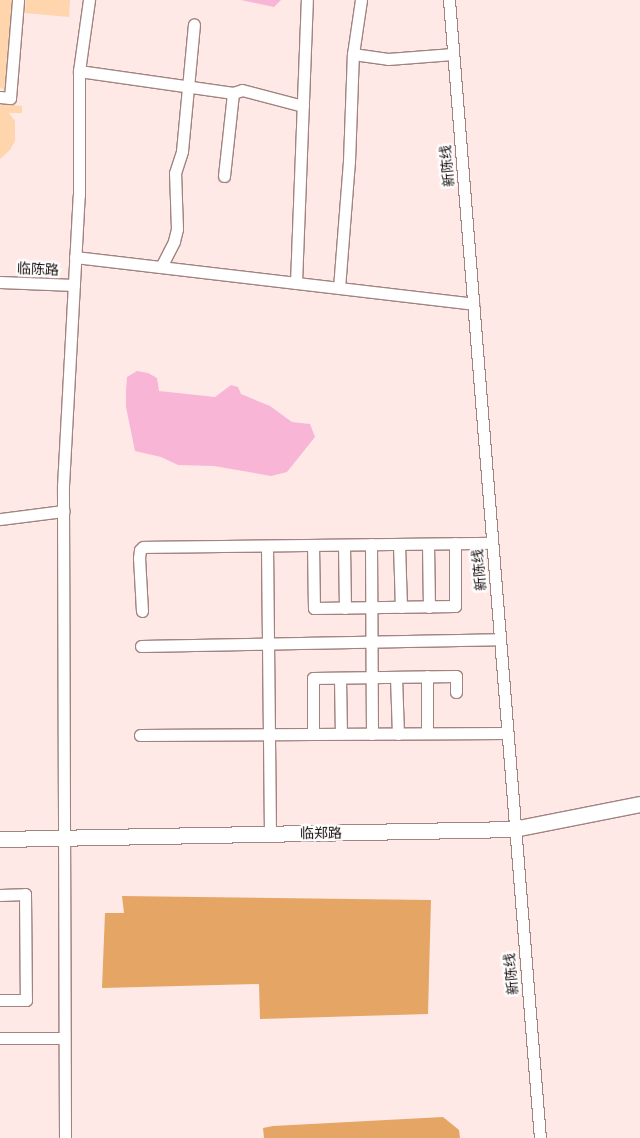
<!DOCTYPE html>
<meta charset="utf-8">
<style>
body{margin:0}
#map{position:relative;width:640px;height:1138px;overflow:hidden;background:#fee9e7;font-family:Mulish,"Noto Sans SC",sans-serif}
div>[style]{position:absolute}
.green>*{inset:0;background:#fed5ad}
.forest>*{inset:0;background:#e5a665}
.water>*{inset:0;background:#f8b5d6}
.roads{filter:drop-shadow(1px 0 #a1837f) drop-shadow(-1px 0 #a1837f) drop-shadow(0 1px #a1837f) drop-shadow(0 -1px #a1837f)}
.minor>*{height:11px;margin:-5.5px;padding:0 5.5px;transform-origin:5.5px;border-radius:5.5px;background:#fff}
.major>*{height:15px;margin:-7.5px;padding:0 7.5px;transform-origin:7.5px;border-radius:7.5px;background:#fff}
span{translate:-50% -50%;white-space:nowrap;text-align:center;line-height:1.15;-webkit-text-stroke:4.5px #fff;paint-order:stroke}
.street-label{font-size:14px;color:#1c1110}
</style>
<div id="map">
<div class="green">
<i style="clip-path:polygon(0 0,14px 0,7px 87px,4px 89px,0 88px)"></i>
<i style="clip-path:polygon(26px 0,70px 0,69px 17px,25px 13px)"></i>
<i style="clip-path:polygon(0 104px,22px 106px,22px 113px,9px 113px,15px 121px,15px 141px,10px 150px,0 159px)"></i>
</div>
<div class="forest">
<i style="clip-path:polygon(122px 896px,431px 900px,428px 1014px,260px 1019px,259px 984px,102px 988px,105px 913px,124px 913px)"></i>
<i style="clip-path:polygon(443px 1117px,459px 1130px,460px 1138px,264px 1138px,263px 1128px,273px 1126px)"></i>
</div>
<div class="water">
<i style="clip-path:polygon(241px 0,281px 0,274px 7px)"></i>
<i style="clip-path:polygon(137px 371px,148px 373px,157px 378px,159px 391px,215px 397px,231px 385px,238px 387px,241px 394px,270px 406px,292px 422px,310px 424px,315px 437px,287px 472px,271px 476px,214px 466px,178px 465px,161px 457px,135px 451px,126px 407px,126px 391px,127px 377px)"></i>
</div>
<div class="roads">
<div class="minor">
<i style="left:449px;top:0;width:1142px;rotate:85.43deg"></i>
<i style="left:353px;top:54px;width:35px;rotate:8deg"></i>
<i style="left:388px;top:59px;width:65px;rotate:-4.4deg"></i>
<i style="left:79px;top:71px;width:156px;rotate:8.1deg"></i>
<i style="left:233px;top:93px;width:9px;rotate:-18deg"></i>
<i style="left:242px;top:90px;width:63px;rotate:14.7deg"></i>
<i style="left:0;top:97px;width:10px;rotate:6deg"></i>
<i style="left:10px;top:98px;width:98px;rotate:-85.3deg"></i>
<i style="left:224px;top:176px;width:83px;rotate:-83.8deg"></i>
<i style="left:75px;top:257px;width:401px;rotate:6.7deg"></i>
<i style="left:161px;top:267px;width:29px;rotate:-63deg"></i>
<i style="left:174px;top:241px;width:12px;rotate:-76deg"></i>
<i style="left:177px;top:229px;width:56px;rotate:-92deg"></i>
<i style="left:175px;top:173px;width:23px;rotate:-72deg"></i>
<i style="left:182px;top:151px;width:127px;rotate:-84.6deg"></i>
<i style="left:0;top:282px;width:74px;rotate:2.3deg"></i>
<i style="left:296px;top:283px;width:283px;rotate:-87.8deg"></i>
<i style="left:339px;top:288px;width:127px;rotate:-85.5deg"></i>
<i style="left:349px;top:161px;width:107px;rotate:-87.9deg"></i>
<i style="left:353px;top:54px;width:55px;rotate:-81.6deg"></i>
<i style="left:0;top:519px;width:64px;rotate:-7.2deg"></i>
<i style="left:371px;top:544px;width:190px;rotate:89.7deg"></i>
<i style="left:399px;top:544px;width:63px;rotate:88.2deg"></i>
<i style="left:428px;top:544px;width:63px;rotate:89.1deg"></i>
<i style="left:313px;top:545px;width:63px;rotate:89.1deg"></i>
<i style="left:314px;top:608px;width:141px;rotate:-0.8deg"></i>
<i style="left:455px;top:606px;width:63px;rotate:-90deg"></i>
<i style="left:344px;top:545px;width:63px;rotate:89.1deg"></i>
<i style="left:267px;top:546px;width:288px;rotate:89.4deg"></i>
<i style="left:142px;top:611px;width:53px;rotate:-93.2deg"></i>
<i style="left:139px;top:558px;width:8px;rotate:-83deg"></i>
<i style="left:140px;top:550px;width:4px;rotate:-45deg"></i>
<i style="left:143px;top:547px;width:349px;rotate:-0.7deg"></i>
<i style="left:141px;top:646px;width:358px;rotate:-1.1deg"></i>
<i style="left:427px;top:676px;width:57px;rotate:90deg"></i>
<i style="left:396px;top:677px;width:57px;rotate:88deg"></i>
<i style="left:340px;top:678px;width:55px;rotate:89deg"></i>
<i style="left:456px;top:692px;width:16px;rotate:-90deg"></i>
<i style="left:456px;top:676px;width:143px;rotate:179.2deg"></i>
<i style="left:313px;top:678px;width:56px;rotate:90deg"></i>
<i style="left:313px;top:734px;width:194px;rotate:-0.3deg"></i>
<i style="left:140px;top:735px;width:173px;rotate:-0.3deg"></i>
<i style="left:0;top:895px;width:25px;rotate:-2deg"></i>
<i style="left:25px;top:894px;width:106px;rotate:89.5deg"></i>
<i style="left:26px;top:1000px;width:26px;rotate:180deg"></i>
<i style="left:0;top:1038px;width:64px"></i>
<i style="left:65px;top:1138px;width:652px;rotate:-90.18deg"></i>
<i style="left:63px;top:486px;width:291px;rotate:-86.9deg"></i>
<i style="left:79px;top:195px;width:124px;rotate:-90deg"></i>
<i style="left:79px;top:71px;width:72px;rotate:-82deg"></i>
</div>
<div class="major">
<i style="left:0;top:839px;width:514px;rotate:-1.11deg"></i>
<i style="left:514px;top:829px;width:128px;rotate:-11.2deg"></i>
</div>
</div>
<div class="street-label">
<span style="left:447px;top:166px;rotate:-95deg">新陈线</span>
<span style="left:38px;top:269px;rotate:2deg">临陈路</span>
<span style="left:479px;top:570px;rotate:-95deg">新陈线</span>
<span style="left:321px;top:833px;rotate:-1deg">临郑路</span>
<span style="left:511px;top:974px;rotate:-95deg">新陈线</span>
</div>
</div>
